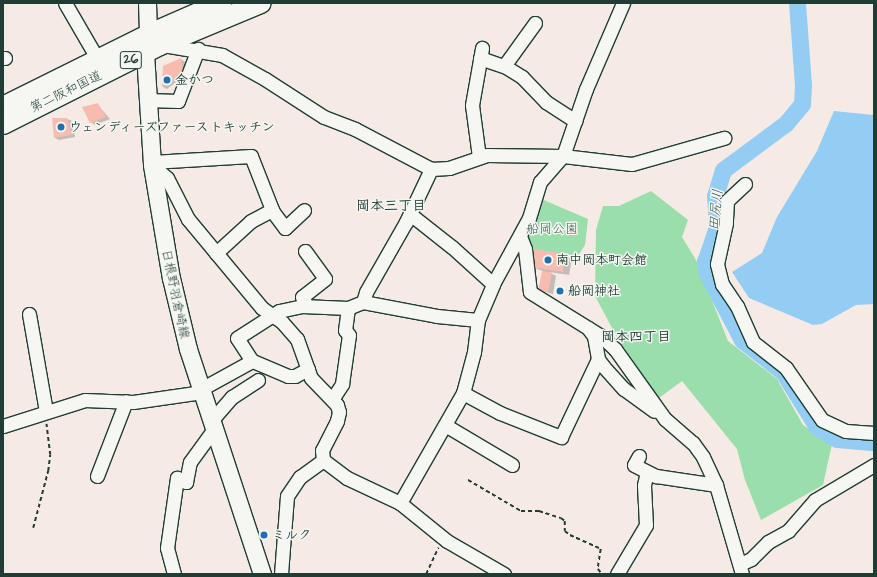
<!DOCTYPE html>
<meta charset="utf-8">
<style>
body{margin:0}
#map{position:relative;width:877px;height:577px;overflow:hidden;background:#f6eae5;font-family:"Architects Daughter","Klee One",sans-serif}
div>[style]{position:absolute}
.green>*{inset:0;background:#99deab}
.water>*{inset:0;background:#94cdf3}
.shadow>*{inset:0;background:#0003}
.river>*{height:17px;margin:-8.5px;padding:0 8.5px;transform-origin:8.5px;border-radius:8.5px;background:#94cdf3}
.building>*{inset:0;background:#f7bcaf}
.path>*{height:1.5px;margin-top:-0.75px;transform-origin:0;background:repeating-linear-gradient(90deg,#1f3d34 0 4px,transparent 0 7px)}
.roads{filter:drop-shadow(1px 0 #1f3d34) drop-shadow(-1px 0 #1f3d34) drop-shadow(0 1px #1f3d34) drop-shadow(0 -1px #1f3d34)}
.minor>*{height:13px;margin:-6.5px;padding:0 6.5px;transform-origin:6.5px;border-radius:6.5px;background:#f6f6f2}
.major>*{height:17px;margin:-8.5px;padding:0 8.5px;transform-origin:8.5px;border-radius:8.5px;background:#f6f6f2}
.highway>*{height:20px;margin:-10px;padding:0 10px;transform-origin:10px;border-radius:10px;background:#f6f6f2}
.dots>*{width:11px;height:11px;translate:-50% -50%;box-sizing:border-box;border:2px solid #f6f6f2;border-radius:50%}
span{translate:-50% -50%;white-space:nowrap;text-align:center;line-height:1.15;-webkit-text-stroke:3px #f6f6f2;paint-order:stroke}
.shield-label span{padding:1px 3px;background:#f6f6f2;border:1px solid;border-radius:3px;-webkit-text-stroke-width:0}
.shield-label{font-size:12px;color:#1f3d34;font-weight:700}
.poi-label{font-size:13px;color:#1f3d34;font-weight:700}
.left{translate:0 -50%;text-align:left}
.street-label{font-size:13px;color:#1f3d34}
.park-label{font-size:13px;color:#375d4c}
.neighbourhood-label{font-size:14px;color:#1f3d34;font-weight:700}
.water-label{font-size:14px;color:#365a5a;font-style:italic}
.frame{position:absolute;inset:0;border:4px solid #1f3d34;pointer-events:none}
</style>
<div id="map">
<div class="green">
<i style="clip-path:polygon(651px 191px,688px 220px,682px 237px,696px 260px,728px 341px,777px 379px,803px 425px,832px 444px,823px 485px,761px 520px,745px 480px,737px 449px,682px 381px,659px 398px,618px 339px,595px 296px,596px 230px,603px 206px,619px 206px)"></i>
<i style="clip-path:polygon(539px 198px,588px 219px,585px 245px,578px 256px,529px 249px,528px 232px)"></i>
</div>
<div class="water">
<i style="clip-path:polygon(834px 111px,874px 115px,874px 304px,856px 305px,822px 324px,813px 325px,749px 298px,732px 272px,762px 253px,777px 217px,817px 151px)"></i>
</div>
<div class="shadow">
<i style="clip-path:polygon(181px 59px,185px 62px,187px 74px,167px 89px,163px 87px,164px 66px)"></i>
<i style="clip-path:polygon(97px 104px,110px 119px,95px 125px,91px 122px)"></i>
<i style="clip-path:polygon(67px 119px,72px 121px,75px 137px,59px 140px,55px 138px)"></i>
<i style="clip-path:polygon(535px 250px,565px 255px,572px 258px,569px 275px,549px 272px,556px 276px,553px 294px,539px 290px,543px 271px,532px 267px)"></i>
</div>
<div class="river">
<i style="left:797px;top:3px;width:82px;rotate:85.8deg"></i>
<i style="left:803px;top:85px;width:19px;rotate:93deg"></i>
<i style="left:802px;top:104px;width:26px;rotate:130deg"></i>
<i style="left:785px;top:124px;width:77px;rotate:143.4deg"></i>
<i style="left:723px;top:170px;width:27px;rotate:107deg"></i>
<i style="left:715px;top:196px;width:31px;rotate:86deg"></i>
<i style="left:717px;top:227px;width:36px;rotate:109deg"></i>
<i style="left:705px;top:261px;width:12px;rotate:81deg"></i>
<i style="left:707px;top:273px;width:76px;rotate:62.4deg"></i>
<i style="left:742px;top:340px;width:52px;rotate:38deg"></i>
<i style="left:783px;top:372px;width:65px;rotate:58.3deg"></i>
<i style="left:817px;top:427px;width:23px;rotate:31deg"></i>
<i style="left:837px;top:439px;width:37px;rotate:5deg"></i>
</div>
<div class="building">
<i style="clip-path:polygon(181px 58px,183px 72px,162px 87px,163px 66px)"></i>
<i style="clip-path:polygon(98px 103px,106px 117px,90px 123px,82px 107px)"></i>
<i style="clip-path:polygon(52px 118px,67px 118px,72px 135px,54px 138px)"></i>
<i style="clip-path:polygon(534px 249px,565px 254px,563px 272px,531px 267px)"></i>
<i style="clip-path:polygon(542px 271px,552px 273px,548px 292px,538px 291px)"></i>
</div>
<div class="path">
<i style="left:468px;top:480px;width:61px;rotate:30.3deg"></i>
<i style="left:521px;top:511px;width:18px"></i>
<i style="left:539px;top:511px;width:23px;rotate:18deg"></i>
<i style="left:561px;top:518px;width:5px;rotate:37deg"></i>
<i style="left:565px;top:521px;width:10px;rotate:90deg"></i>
<i style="left:565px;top:531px;width:6px;rotate:39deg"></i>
<i style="left:570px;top:535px;width:34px;rotate:24deg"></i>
<i style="left:601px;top:549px;width:20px;rotate:99deg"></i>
<i style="left:598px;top:569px;width:6px;rotate:51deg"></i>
<i style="left:33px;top:528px;width:59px;rotate:-75.3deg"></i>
<i style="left:48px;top:471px;width:16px;rotate:-83deg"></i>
<i style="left:50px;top:455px;width:31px;rotate:-97deg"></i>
<i style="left:426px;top:574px;width:29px;rotate:-65deg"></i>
</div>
<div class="roads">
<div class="minor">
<i style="left:65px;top:3px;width:66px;rotate:59.9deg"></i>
<i style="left:163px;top:45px;width:60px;rotate:9.6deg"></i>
<i style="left:222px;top:55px;width:49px;rotate:29.2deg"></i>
<i style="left:265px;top:79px;width:70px;rotate:32.8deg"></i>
<i style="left:324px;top:117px;width:33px;rotate:21deg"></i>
<i style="left:355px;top:129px;width:86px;rotate:27.8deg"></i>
<i style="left:431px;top:169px;width:18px;rotate:-3deg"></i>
<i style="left:449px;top:168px;width:39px;rotate:-19deg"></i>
<i style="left:486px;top:155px;width:77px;rotate:0.7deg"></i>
<i style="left:563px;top:156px;width:69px;rotate:6.6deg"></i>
<i style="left:632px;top:164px;width:96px;rotate:-15.8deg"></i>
<i style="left:3px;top:58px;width:2px"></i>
<i style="left:480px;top:58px;width:28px;rotate:19deg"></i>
<i style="left:506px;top:67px;width:19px;rotate:32deg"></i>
<i style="left:522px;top:77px;width:35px;rotate:46deg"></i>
<i style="left:546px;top:102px;width:35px;rotate:33deg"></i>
<i style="left:504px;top:66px;width:53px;rotate:-54.2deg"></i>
<i style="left:147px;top:100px;width:31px;rotate:2deg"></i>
<i style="left:178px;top:101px;width:56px;rotate:-69deg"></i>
<i style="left:479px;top:157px;width:52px;rotate:-97.7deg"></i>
<i style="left:472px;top:105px;width:58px;rotate:-80deg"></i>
<i style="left:152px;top:162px;width:99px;rotate:-3.5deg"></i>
<i style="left:251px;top:156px;width:60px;rotate:68.6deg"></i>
<i style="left:273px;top:212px;width:20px;rotate:53deg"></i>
<i style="left:285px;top:228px;width:26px;rotate:-43deg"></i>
<i style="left:152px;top:165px;width:20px;rotate:41deg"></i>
<i style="left:167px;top:178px;width:46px;rotate:62.9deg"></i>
<i style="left:188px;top:219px;width:116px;rotate:50.3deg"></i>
<i style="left:262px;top:308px;width:24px;rotate:35deg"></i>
<i style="left:282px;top:322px;width:23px;rotate:49deg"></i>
<i style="left:297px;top:339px;width:41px;rotate:70.3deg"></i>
<i style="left:311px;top:378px;width:37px;rotate:46deg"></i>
<i style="left:337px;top:405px;width:7px;rotate:74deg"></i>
<i style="left:339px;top:412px;width:9px;rotate:103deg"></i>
<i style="left:337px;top:421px;width:33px;rotate:117deg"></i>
<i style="left:322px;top:450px;width:10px;rotate:84deg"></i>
<i style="left:323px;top:460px;width:30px;rotate:37deg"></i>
<i style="left:347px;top:478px;width:59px;rotate:25.3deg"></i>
<i style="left:400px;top:503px;width:60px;rotate:39deg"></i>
<i style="left:447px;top:541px;width:66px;rotate:30.1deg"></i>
<i style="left:745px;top:184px;width:25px;rotate:137deg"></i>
<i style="left:727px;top:201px;width:22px;rotate:93deg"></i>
<i style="left:726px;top:223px;width:42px;rotate:102.4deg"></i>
<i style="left:717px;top:264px;width:21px;rotate:76deg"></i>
<i style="left:722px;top:284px;width:27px;rotate:56deg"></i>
<i style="left:737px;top:306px;width:39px;rotate:66deg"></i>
<i style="left:753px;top:342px;width:42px;rotate:38.2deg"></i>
<i style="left:786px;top:368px;width:63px;rotate:55.3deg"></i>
<i style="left:822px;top:420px;width:26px;rotate:25deg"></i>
<i style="left:846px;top:431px;width:28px;rotate:4deg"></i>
<i style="left:410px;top:214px;width:53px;rotate:38.2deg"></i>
<i style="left:452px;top:247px;width:55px;rotate:42.1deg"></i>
<i style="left:520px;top:236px;width:14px;rotate:69deg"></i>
<i style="left:525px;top:249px;width:43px;rotate:83.4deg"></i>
<i style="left:530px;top:292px;width:84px;rotate:31.8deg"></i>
<i style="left:601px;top:336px;width:19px;rotate:43deg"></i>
<i style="left:615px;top:349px;width:86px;rotate:54.5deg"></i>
<i style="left:665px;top:419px;width:37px;rotate:41deg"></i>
<i style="left:693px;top:443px;width:17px;rotate:54deg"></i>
<i style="left:703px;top:457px;width:31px;rotate:65deg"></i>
<i style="left:716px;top:485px;width:93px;rotate:73.7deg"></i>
<i style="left:305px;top:251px;width:34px;rotate:54deg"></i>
<i style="left:325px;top:279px;width:29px;rotate:142deg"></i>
<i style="left:302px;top:297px;width:10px;rotate:61deg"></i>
<i style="left:216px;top:253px;width:47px;rotate:-42.4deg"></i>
<i style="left:251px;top:221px;width:24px;rotate:-28deg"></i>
<i style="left:363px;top:302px;width:10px;rotate:-73deg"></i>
<i style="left:366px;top:292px;width:81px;rotate:-60.3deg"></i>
<i style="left:406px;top:222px;width:59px;rotate:-64.7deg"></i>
<i style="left:29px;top:314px;width:98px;rotate:80.1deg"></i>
<i style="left:588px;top:328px;width:10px;rotate:53deg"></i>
<i style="left:594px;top:336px;width:23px;rotate:80deg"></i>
<i style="left:598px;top:359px;width:9px;rotate:54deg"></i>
<i style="left:603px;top:366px;width:31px;rotate:48deg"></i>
<i style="left:624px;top:389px;width:37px;rotate:36deg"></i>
<i style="left:308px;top:369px;width:15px;rotate:152deg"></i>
<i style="left:295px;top:376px;width:7px;rotate:180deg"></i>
<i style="left:288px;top:376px;width:39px;rotate:-157deg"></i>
<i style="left:252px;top:361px;width:27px;rotate:-123deg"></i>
<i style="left:237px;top:338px;width:50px;rotate:-32.7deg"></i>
<i style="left:279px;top:311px;width:24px;rotate:-12deg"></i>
<i style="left:302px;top:306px;width:46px;rotate:2.5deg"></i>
<i style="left:201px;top:389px;width:58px;rotate:-28.8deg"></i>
<i style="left:463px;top:393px;width:42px;rotate:28.4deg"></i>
<i style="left:500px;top:413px;width:66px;rotate:21.5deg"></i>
<i style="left:561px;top:437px;width:86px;rotate:-64.6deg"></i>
<i style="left:333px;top:398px;width:17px;rotate:-57deg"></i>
<i style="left:342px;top:384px;width:49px;rotate:-81.9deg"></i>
<i style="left:349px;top:335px;width:6px;rotate:-129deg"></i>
<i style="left:345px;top:330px;width:22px;rotate:-82deg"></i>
<i style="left:348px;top:308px;width:16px;rotate:-22deg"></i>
<i style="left:363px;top:302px;width:75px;rotate:10.7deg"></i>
<i style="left:437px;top:316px;width:41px;rotate:5.6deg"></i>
<i style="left:211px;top:421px;width:32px;rotate:-49deg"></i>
<i style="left:232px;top:397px;width:31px;rotate:-33deg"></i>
<i style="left:445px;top:425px;width:78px;rotate:30.8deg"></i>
<i style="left:3px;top:426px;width:86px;rotate:-17.6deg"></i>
<i style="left:85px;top:400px;width:48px;rotate:2.4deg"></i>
<i style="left:133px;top:402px;width:70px;rotate:-8.2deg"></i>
<i style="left:639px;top:456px;width:10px;rotate:119deg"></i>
<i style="left:634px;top:465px;width:25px;rotate:27deg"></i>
<i style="left:656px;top:476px;width:61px;rotate:8.5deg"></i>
<i style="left:97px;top:476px;width:80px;rotate:-68.9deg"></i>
<i style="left:400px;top:503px;width:127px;rotate:-60.2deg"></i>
<i style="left:463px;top:393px;width:42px;rotate:-75deg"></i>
<i style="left:474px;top:352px;width:32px;rotate:-83deg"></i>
<i style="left:478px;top:320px;width:39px;rotate:-67deg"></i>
<i style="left:493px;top:284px;width:75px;rotate:-61.4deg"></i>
<i style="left:529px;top:218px;width:38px;rotate:-73deg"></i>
<i style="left:540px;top:182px;width:35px;rotate:-49deg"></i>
<i style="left:563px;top:156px;width:71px;rotate:-71.1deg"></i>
<i style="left:586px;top:89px;width:94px;rotate:-66.7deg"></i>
<i style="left:740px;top:564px;width:12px;rotate:-24deg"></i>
<i style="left:751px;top:559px;width:24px;rotate:-45deg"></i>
<i style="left:768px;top:542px;width:23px;rotate:-29deg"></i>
<i style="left:788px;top:531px;width:41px;rotate:-48.9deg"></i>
<i style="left:815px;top:500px;width:69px;rotate:-30.7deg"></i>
<i style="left:174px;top:574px;width:27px;rotate:-105deg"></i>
<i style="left:167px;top:548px;width:71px;rotate:-81.9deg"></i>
<i style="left:177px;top:478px;width:10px;rotate:24deg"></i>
<i style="left:186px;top:482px;width:20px;rotate:-79deg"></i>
<i style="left:190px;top:462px;width:41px;rotate:-54deg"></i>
<i style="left:281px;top:574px;width:78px;rotate:-85.6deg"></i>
<i style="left:287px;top:496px;width:23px;rotate:-56deg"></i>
<i style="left:300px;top:477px;width:29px;rotate:-36deg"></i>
<i style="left:617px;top:574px;width:57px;rotate:-59.4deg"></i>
<i style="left:646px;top:525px;width:40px;rotate:-92.9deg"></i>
<i style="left:644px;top:485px;width:13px;rotate:-77deg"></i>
</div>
<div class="major">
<i style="left:147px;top:3px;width:32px;rotate:88deg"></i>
<i style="left:148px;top:35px;width:18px;rotate:99deg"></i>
<i style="left:145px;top:53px;width:112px;rotate:86.4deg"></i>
<i style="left:152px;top:165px;width:115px;rotate:80.5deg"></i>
<i style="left:171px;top:278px;width:73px;rotate:76.5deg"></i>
<i style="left:188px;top:349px;width:237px;rotate:71.8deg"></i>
</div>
<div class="highway">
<i style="left:3px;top:107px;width:162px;rotate:-26.4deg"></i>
<i style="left:148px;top:35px;width:80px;rotate:-23.7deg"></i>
<i style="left:3px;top:124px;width:176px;rotate:-26.7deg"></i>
<i style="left:160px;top:45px;width:109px;rotate:-22.6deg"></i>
</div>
</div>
<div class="dots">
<i style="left:167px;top:80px;background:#1f6fb2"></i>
<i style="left:61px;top:127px;background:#1f6fb2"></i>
<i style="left:548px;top:260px;background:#1f6fb2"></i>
<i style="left:560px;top:291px;background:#1f6fb2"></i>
<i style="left:264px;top:535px;background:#1f6fb2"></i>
</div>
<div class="shield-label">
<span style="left:131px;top:60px">26</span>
</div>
<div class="poi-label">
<span class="left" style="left:175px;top:80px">金かつ</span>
<span class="left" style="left:69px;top:127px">ウェンディーズファーストキッチン</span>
<span class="left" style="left:556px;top:260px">南中岡本町会館</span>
<span class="left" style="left:568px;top:291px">船岡神社</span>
<span class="left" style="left:272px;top:535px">ミルク</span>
</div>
<div class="street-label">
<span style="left:66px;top:92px;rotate:-26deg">第二阪和国道</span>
<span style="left:175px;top:294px;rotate:78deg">日根野羽倉崎線</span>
</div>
<div class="park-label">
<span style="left:552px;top:229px">船岡公園</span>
</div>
<div class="neighbourhood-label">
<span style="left:391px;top:206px">岡本三丁目</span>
<span style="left:636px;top:337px">岡本四丁目</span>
</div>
<div class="water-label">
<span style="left:716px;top:210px;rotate:-84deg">田尻川</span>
</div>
<div class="frame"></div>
</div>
